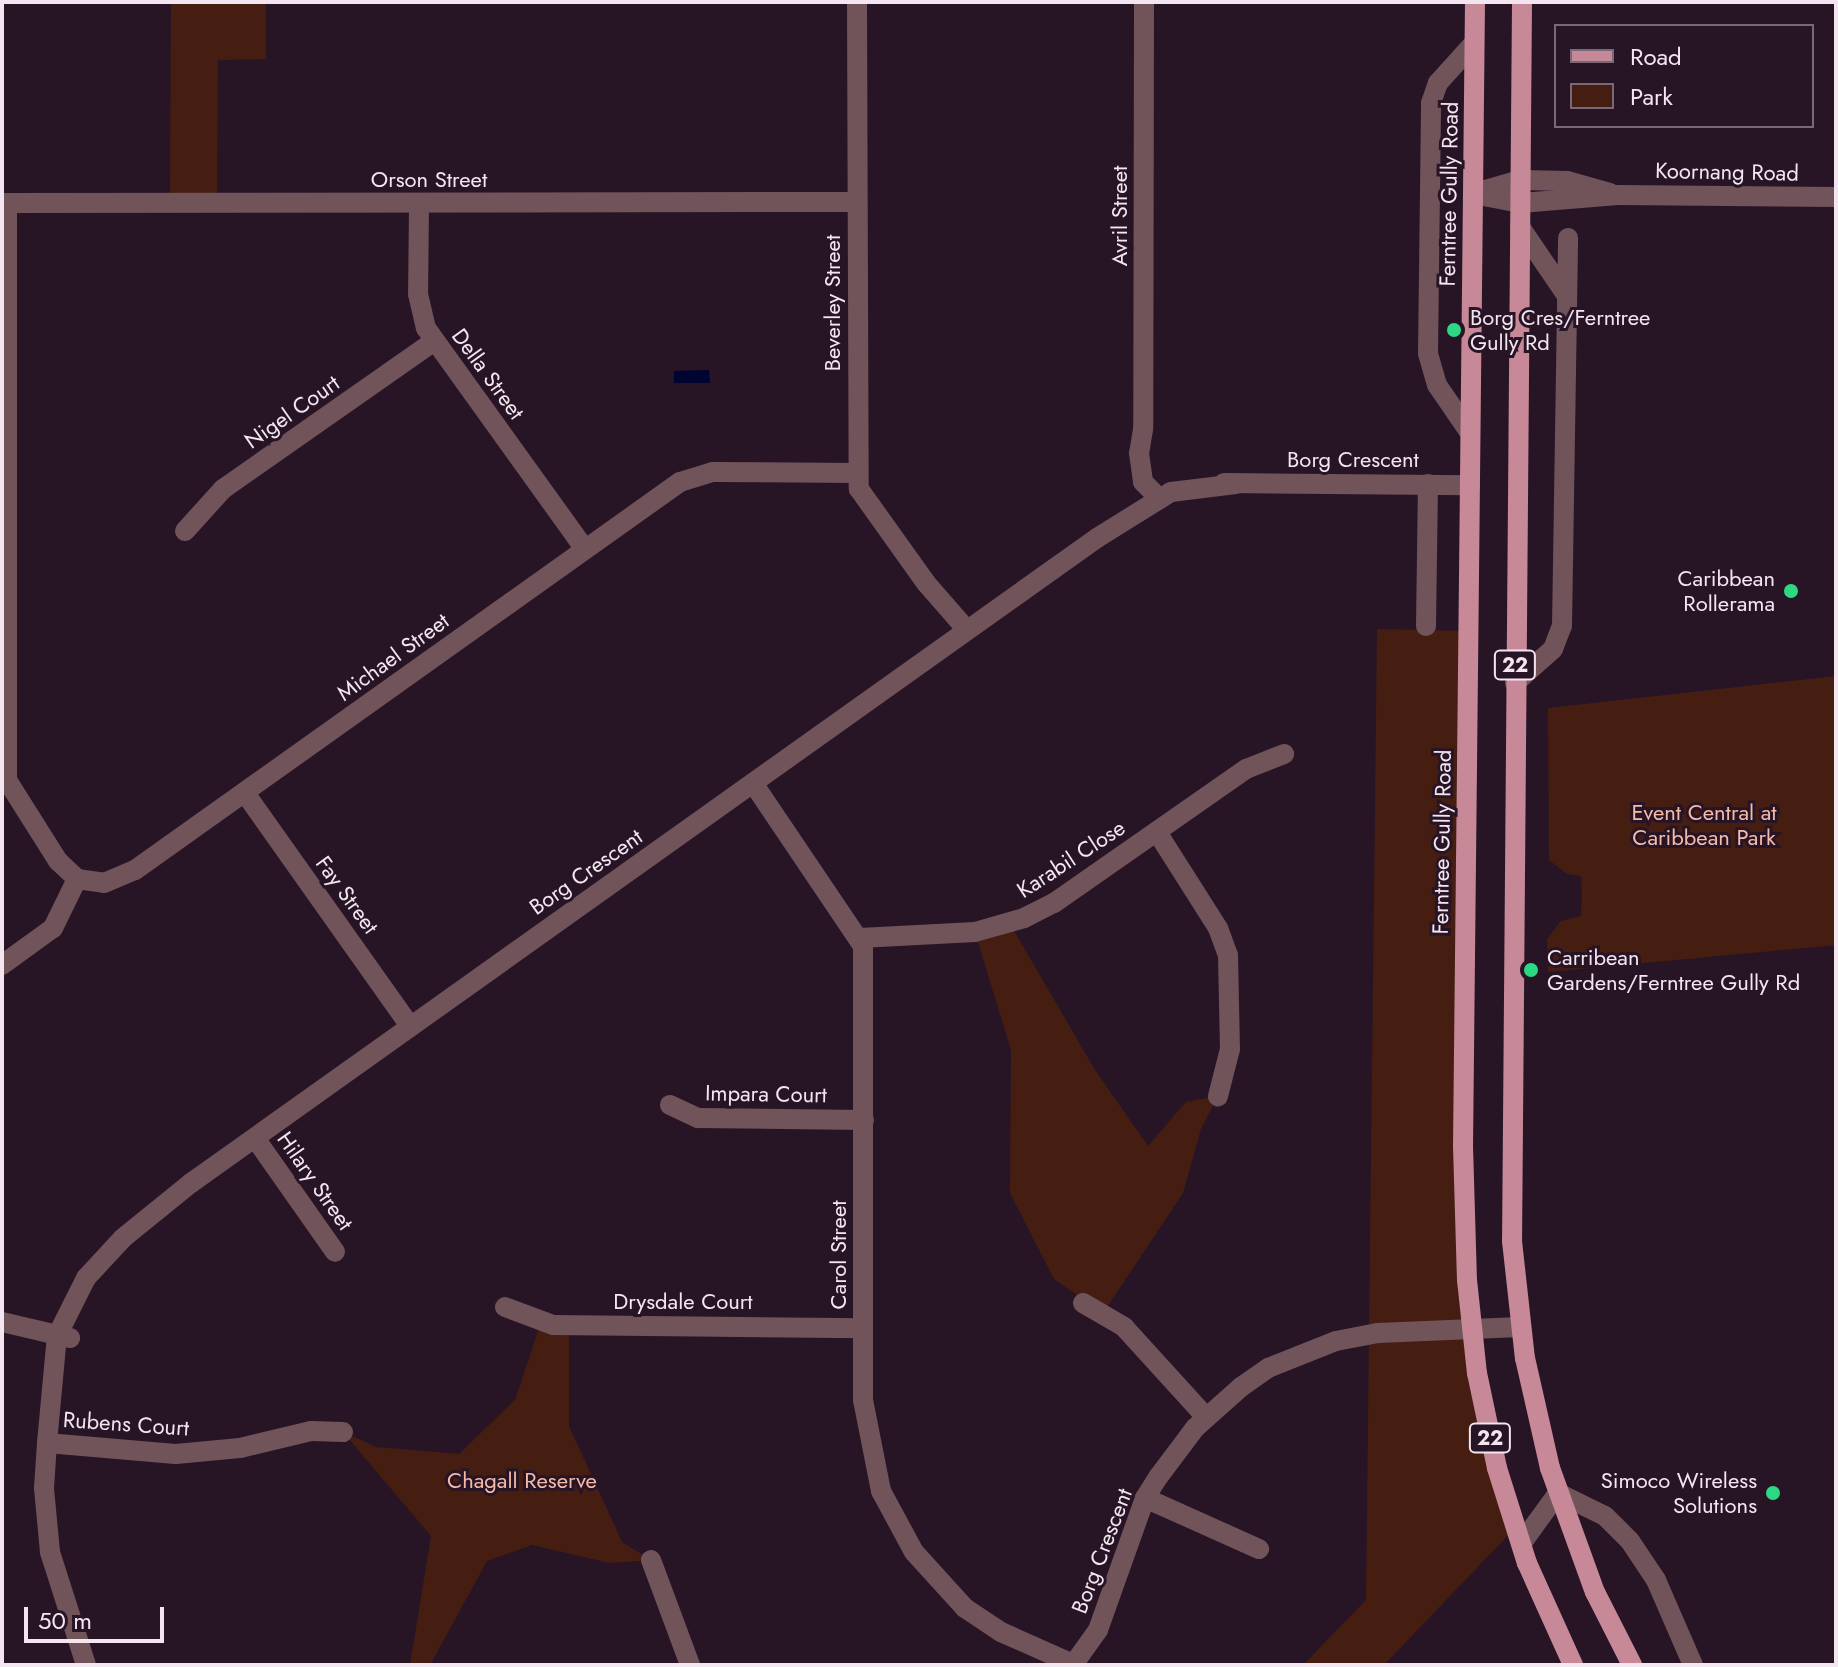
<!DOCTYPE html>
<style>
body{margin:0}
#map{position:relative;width:1838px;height:1667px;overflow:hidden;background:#271526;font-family:Jost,sans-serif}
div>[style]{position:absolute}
.green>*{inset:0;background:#461e11}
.water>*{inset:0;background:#000430}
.street>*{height:20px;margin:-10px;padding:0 10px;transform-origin:10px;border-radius:10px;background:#71535a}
.primary>*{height:20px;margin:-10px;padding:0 10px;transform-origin:10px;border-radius:10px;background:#c78998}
.dots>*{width:22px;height:22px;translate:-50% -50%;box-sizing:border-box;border:4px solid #271526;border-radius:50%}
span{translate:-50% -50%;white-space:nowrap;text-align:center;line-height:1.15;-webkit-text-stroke:6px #271526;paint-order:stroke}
.shield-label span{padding:2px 6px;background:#271526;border:2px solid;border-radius:6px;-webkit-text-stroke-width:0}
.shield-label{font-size:20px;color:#f3e6f1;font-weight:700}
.street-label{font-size:22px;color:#f3e6f1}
.poi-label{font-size:22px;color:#f3e6f1}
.left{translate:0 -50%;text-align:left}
.right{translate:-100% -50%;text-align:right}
.park-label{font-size:22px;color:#f5bba8}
.frame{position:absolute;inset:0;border:4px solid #f3e6f1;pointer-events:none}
.legend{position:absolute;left:1554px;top:24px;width:260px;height:104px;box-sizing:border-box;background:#271526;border:2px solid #796977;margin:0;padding:10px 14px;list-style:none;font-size:24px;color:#f3e6f1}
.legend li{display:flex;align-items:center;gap:16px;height:40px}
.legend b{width:40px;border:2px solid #796977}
.scale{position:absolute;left:24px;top:1607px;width:140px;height:36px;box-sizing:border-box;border:4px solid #f3e6f1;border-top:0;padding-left:10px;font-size:24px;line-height:28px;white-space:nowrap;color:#f3e6f1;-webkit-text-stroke:6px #271526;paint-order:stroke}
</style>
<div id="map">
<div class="green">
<i style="clip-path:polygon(171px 2px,266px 2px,266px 59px,218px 60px,217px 203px,170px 203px)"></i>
<i style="clip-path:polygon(1377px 629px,1468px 631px,1467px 1280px,1515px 1528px,1384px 1665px,1303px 1665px,1366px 1600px)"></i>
<i style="clip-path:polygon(1836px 676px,1836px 945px,1548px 972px,1547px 939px,1561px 921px,1581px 916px,1582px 896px,1581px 876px,1567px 874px,1549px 860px,1548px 708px)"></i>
<i style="clip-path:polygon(1010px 924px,1095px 1070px,1148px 1146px,1186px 1102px,1218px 1096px,1201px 1129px,1183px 1193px,1103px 1313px,1054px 1279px,1010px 1193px,1011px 1050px,975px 932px)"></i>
<i style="clip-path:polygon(541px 1322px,569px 1326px,569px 1426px,622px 1542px,651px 1560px,610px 1563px,532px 1545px,487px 1561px,430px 1665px,410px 1665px,431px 1536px,343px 1432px,376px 1447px,459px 1454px,515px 1400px)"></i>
</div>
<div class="water">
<i style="clip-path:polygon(709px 370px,710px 383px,674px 383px,674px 371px)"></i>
</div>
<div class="street">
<i style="left:857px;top:2px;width:487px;rotate:89.8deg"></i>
<i style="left:859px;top:489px;width:115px;rotate:54.5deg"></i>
<i style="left:926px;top:583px;width:62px;rotate:48.9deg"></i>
<i style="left:1144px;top:2px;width:427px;rotate:90.1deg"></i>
<i style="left:1143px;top:429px;width:24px;rotate:99deg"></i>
<i style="left:1139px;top:453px;width:29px;rotate:82deg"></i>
<i style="left:1143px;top:482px;width:24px;rotate:45deg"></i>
<i style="left:1478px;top:192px;width:44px;rotate:-15.9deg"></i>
<i style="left:1520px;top:180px;width:47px;rotate:1.2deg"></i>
<i style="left:1567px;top:181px;width:45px;rotate:15.6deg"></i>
<i style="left:1473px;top:194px;width:48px;rotate:10.8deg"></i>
<i style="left:1520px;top:203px;width:98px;rotate:-4.7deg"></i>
<i style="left:1618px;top:195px;width:218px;rotate:0.5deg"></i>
<i style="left:2px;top:203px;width:855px;rotate:-0.07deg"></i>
<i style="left:7px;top:203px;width:577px;rotate:90deg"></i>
<i style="left:7px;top:780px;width:96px;rotate:57.8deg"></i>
<i style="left:58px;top:861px;width:26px;rotate:43deg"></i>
<i style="left:419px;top:205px;width:89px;rotate:90.6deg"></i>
<i style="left:418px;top:294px;width:35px;rotate:77deg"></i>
<i style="left:426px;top:328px;width:272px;rotate:54.3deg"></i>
<i style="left:1520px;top:227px;width:83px;rotate:55.7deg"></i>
<i style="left:1470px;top:433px;width:58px;rotate:-124.5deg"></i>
<i style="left:1437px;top:385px;width:32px;rotate:-106deg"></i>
<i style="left:1428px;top:354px;width:251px;rotate:-89.3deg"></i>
<i style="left:1431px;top:103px;width:21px;rotate:-71deg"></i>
<i style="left:1438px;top:83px;width:54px;rotate:-48deg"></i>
<i style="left:1224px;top:483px;width:246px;rotate:0.5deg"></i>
<i style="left:185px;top:531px;width:57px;rotate:-47.9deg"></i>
<i style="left:223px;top:489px;width:258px;rotate:-35deg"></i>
<i style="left:1426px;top:626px;width:142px;rotate:-89.2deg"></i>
<i style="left:1515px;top:683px;width:51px;rotate:-41.8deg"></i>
<i style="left:1553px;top:649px;width:25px;rotate:-69deg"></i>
<i style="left:1562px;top:626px;width:388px;rotate:-89.1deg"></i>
<i style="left:753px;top:783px;width:197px;rotate:56deg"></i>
<i style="left:863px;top:946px;width:454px;rotate:90deg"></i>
<i style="left:863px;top:1400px;width:93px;rotate:78.8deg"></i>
<i style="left:881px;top:1491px;width:69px;rotate:61.6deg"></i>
<i style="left:914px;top:1552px;width:76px;rotate:47.7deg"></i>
<i style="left:965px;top:1608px;width:43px;rotate:33.7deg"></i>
<i style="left:1001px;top:1632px;width:79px;rotate:24deg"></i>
<i style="left:245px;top:793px;width:286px;rotate:54.7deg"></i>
<i style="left:1157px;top:832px;width:114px;rotate:57.6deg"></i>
<i style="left:1218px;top:928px;width:29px;rotate:70deg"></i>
<i style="left:1228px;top:955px;width:94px;rotate:88.8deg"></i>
<i style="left:1230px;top:1049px;width:49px;rotate:104.3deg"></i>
<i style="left:860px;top:938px;width:115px;rotate:-3deg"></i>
<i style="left:975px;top:932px;width:51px;rotate:-15.9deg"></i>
<i style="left:1024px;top:918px;width:34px;rotate:-27deg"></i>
<i style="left:1054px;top:903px;width:234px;rotate:-34.9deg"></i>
<i style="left:1246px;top:769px;width:41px;rotate:-21.5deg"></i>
<i style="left:2px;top:965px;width:63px;rotate:-36deg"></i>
<i style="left:53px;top:928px;width:55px;rotate:-63.9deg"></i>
<i style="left:77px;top:879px;width:27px;rotate:8deg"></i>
<i style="left:104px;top:883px;width:34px;rotate:-23deg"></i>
<i style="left:135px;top:870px;width:669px;rotate:-35.45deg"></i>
<i style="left:680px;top:482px;width:34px;rotate:-17deg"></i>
<i style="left:713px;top:472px;width:144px;rotate:0.4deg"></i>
<i style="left:670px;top:1105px;width:31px;rotate:25deg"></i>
<i style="left:698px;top:1118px;width:166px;rotate:0.7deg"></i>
<i style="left:255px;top:1138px;width:139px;rotate:54.9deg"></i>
<i style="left:1083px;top:1303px;width:48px;rotate:30.3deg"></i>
<i style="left:1124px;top:1327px;width:122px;rotate:47.7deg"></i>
<i style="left:505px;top:1307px;width:51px;rotate:20.6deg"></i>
<i style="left:553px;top:1325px;width:310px;rotate:0.6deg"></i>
<i style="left:2px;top:1322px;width:70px;rotate:13.2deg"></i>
<i style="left:47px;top:1443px;width:129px;rotate:4.9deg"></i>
<i style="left:176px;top:1454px;width:64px;rotate:-5.4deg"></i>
<i style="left:240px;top:1448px;width:73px;rotate:-13.5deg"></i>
<i style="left:311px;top:1431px;width:32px;rotate:2deg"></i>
<i style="left:1145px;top:1498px;width:125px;rotate:24.1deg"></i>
<i style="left:1521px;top:1544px;width:63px;rotate:-54deg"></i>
<i style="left:1558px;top:1493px;width:52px;rotate:26.1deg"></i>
<i style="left:1605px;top:1516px;width:35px;rotate:45deg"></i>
<i style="left:1630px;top:1541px;width:47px;rotate:56.3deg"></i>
<i style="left:1656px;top:1580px;width:93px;rotate:66.5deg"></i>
<i style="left:651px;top:1560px;width:112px;rotate:69.6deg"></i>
<i style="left:86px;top:1665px;width:119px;rotate:-107.7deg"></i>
<i style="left:50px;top:1552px;width:64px;rotate:-95.4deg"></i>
<i style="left:44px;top:1488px;width:45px;rotate:-86.2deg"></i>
<i style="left:47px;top:1443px;width:107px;rotate:-84.7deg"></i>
<i style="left:57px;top:1336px;width:65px;rotate:-63.4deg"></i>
<i style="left:86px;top:1278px;width:54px;rotate:-47.2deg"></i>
<i style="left:123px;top:1238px;width:87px;rotate:-39deg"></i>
<i style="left:191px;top:1183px;width:1112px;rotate:-35.45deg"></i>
<i style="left:1097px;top:538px;width:87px;rotate:-31.9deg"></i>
<i style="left:1171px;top:492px;width:65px;rotate:-7deg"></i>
<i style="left:1073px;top:1665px;width:43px;rotate:-54.5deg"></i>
<i style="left:1098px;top:1630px;width:140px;rotate:-70.4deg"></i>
<i style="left:1145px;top:1498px;width:26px;rotate:-58deg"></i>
<i style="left:1159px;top:1476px;width:60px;rotate:-53.1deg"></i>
<i style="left:1195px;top:1428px;width:62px;rotate:-41.7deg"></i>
<i style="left:1241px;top:1387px;width:33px;rotate:-35deg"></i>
<i style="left:1268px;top:1368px;width:73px;rotate:-21.7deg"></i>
<i style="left:1336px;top:1341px;width:43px;rotate:-10.8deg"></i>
<i style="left:1378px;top:1333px;width:142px;rotate:-2.4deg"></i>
</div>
<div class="primary">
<i style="left:1475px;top:2px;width:1144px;rotate:90.6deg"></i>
<i style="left:1463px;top:1146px;width:134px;rotate:88.3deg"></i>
<i style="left:1467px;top:1280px;width:94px;rotate:83.9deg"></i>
<i style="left:1477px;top:1373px;width:97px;rotate:78.1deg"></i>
<i style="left:1497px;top:1468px;width:100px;rotate:72.5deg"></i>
<i style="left:1527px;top:1563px;width:112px;rotate:65.7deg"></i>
<i style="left:1522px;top:2px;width:1239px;rotate:90.46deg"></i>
<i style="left:1512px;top:1241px;width:118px;rotate:83.7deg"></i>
<i style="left:1525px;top:1358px;width:113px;rotate:77.2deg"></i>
<i style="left:1550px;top:1468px;width:132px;rotate:70.1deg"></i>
<i style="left:1595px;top:1592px;width:82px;rotate:63.1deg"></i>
</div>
<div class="dots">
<i style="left:1454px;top:330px;background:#2dd884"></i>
<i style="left:1791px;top:591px;background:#2dd884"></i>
<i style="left:1531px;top:970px;background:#2dd884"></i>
<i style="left:1773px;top:1493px;background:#2dd884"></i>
</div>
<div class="shield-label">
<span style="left:1515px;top:665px">22</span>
<span style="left:1490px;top:1438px">22</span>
</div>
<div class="street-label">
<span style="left:1727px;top:172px;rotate:1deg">Koornang Road</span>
<span style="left:429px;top:180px">Orson Street</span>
<span style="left:1449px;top:194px;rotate:-89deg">Ferntree Gully Road</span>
<span style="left:1120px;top:216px;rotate:-90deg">Avril Street</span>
<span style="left:833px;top:303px;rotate:-90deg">Beverley Street</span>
<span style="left:488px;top:374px;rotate:54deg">Della Street</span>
<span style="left:292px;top:412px;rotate:-35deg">Nigel Court</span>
<span style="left:1353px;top:460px">Borg Crescent</span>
<span style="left:393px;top:657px;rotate:-36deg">Michael Street</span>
<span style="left:1442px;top:842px;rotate:-89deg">Ferntree Gully Road</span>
<span style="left:1071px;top:859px;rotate:-33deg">Karabil Close</span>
<span style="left:586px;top:872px;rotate:-35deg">Borg Crescent</span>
<span style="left:347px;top:895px;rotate:54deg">Fay Street</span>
<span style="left:766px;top:1094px;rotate:1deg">Impara Court</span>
<span style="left:315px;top:1181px;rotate:55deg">Hilary Street</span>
<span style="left:839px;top:1255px;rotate:-90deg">Carol Street</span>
<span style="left:683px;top:1302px">Drysdale Court</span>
<span style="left:126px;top:1424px;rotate:4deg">Rubens Court</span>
<span style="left:1102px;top:1551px;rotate:-69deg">Borg Crescent</span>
</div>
<div class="poi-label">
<span class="left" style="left:1470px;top:330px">Borg Cres/Ferntree<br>Gully Rd</span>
<span class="right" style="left:1775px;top:591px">Caribbean<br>Rollerama</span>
<span class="left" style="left:1547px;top:970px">Carribean<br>Gardens/Ferntree Gully Rd</span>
<span class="right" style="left:1757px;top:1493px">Simoco Wireless<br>Solutions</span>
</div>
<div class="park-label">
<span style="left:1704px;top:825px">Event Central at<br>Caribbean Park</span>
<span style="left:522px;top:1481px">Chagall Reserve</span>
</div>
<div class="frame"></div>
<ul class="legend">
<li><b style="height:10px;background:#c78998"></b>Road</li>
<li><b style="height:22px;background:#461e11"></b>Park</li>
</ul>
<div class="scale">50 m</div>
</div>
